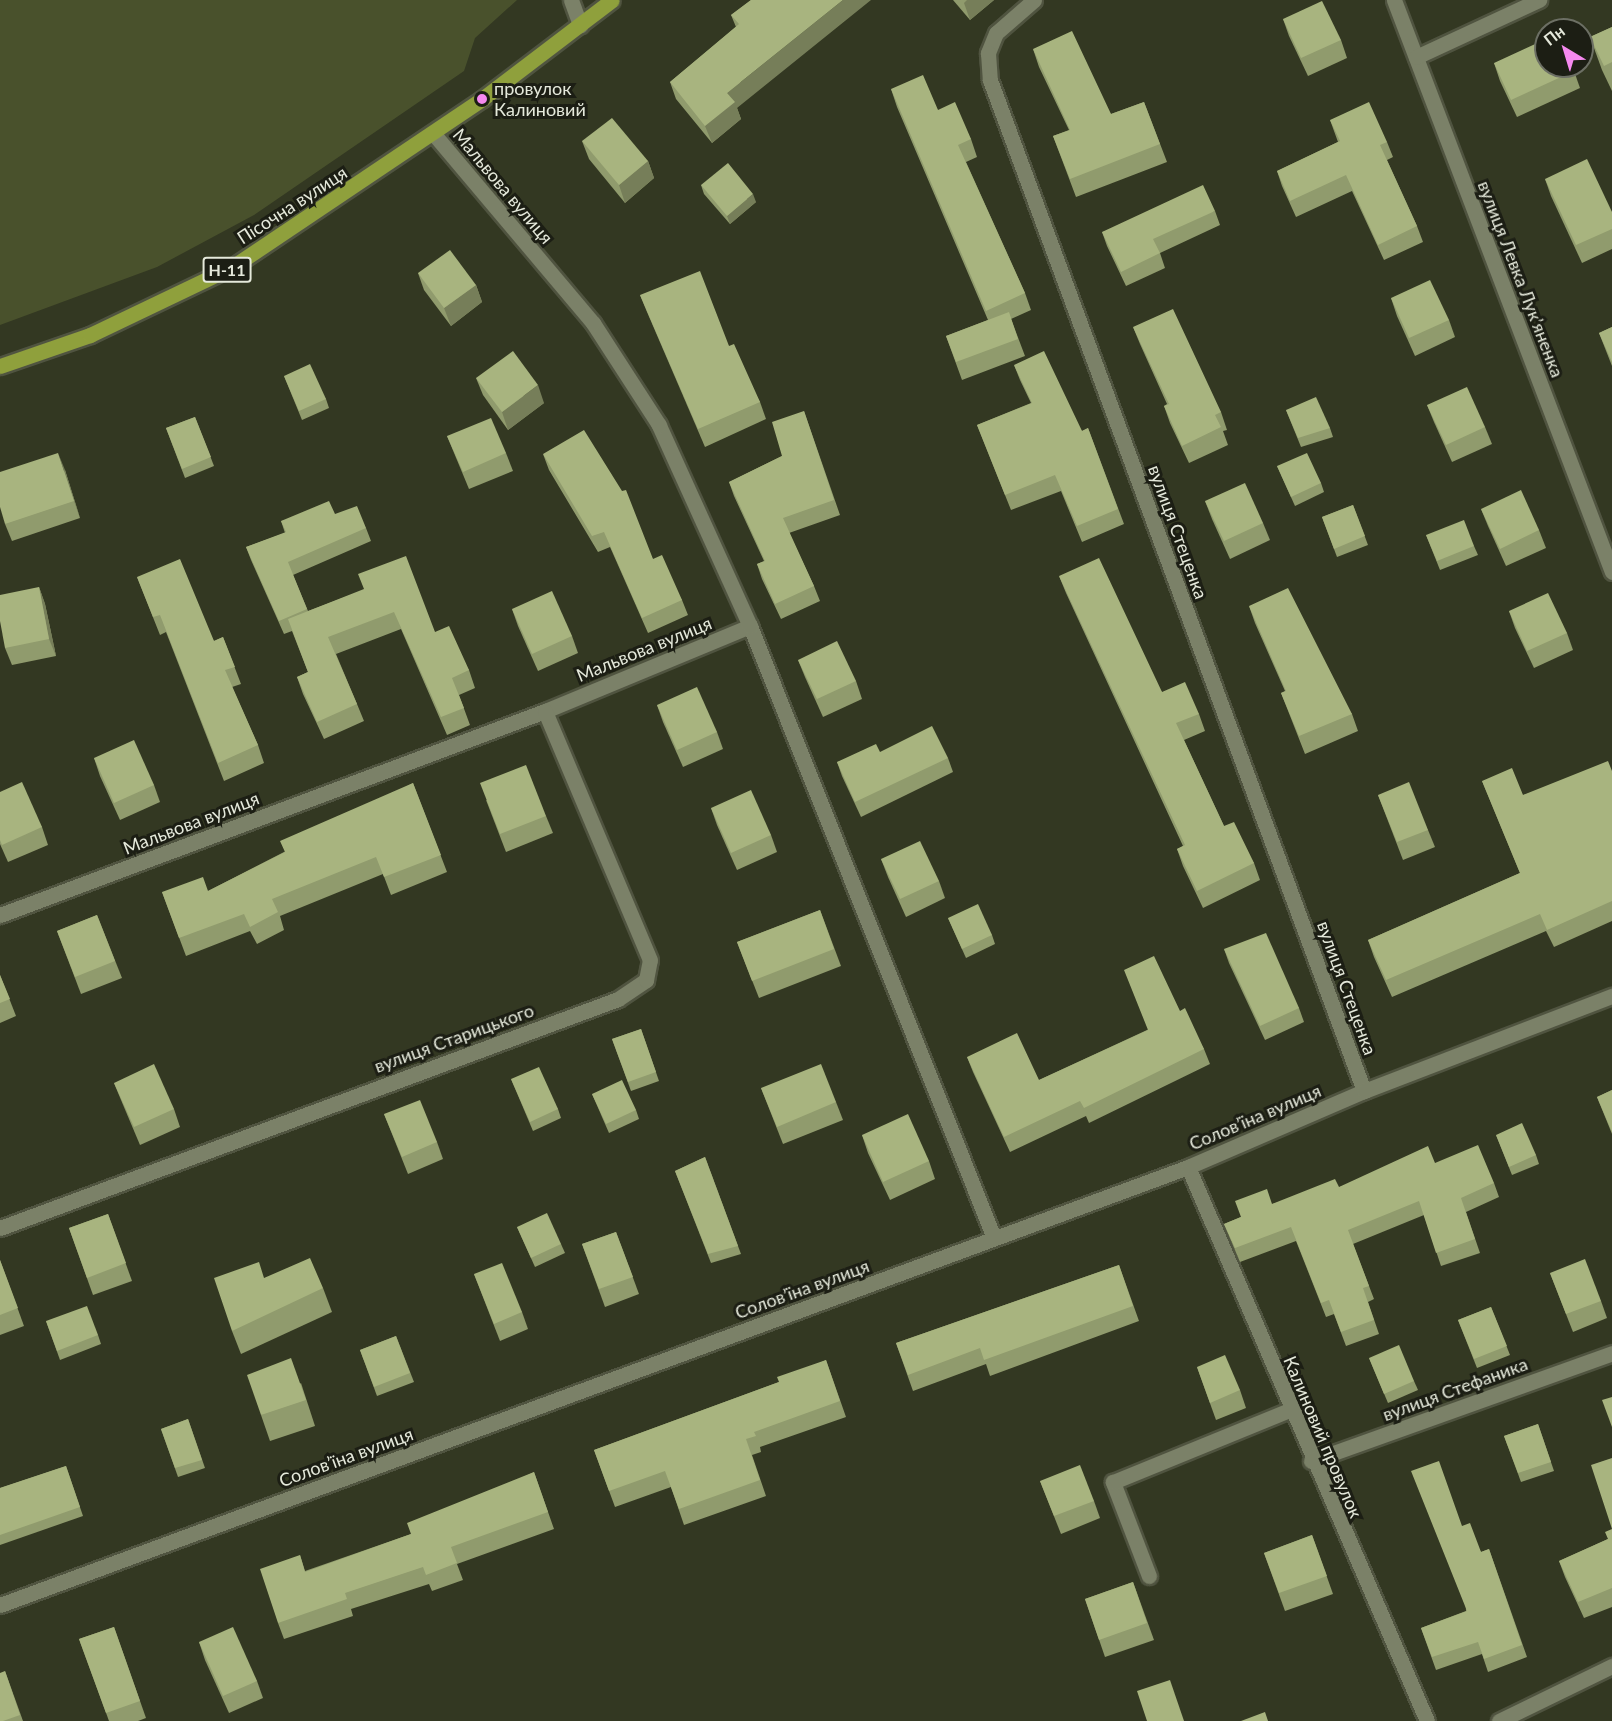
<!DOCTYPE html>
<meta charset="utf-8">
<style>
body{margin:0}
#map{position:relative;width:1612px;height:1721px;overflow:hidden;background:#333822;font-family:Lato,sans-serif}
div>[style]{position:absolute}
.green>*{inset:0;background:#49512c}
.roads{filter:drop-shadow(2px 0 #505440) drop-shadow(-2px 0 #505440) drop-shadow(0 2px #505440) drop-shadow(0 -2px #505440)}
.service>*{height:15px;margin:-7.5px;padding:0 7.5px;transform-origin:7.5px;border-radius:7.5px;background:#7b8168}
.minor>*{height:15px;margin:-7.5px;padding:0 7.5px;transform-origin:7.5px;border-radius:7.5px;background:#7b8168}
.primary>*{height:15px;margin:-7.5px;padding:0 7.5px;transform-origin:7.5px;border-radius:7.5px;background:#8fa03c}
.wall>*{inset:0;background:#909b6d}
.shaded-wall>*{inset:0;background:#767e59}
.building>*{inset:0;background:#a8b47f}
.dots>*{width:16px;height:16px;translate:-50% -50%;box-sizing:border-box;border:3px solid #1c1e14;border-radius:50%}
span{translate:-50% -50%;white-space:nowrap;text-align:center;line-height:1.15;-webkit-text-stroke:6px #1c1e14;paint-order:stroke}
.shield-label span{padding:2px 4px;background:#1c1e14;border:2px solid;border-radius:4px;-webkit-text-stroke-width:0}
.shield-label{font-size:16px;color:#e5e9db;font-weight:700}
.poi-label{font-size:18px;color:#e5e9db}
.left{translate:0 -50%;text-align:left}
.street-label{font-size:18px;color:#e5e9db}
.north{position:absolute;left:1534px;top:18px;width:60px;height:60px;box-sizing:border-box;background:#1c1e14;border:2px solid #6c6f64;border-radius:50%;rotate:322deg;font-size:16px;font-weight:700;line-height:24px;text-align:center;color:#e5e9db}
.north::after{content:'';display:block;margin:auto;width:21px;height:27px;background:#f589ef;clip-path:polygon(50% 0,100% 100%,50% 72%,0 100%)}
</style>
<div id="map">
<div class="green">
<i style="clip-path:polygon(0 0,517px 0,475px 38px,464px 71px,254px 215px,157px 267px,0 325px)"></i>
</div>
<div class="roads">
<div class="service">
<i style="left:571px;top:0;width:27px;rotate:70deg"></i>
<i style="left:1149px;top:1576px;width:101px;rotate:-111deg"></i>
<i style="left:1113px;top:1482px;width:190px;rotate:-22.2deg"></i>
</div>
<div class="minor">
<i style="left:1034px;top:0;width:50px;rotate:139deg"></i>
<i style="left:996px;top:33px;width:22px;rotate:112deg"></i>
<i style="left:988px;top:53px;width:27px;rotate:86deg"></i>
<i style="left:990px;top:80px;width:1078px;rotate:69.7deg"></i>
<i style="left:1394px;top:0;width:612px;rotate:69.14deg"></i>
<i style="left:1416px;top:57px;width:136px;rotate:-24.9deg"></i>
<i style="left:750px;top:626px;width:659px;rotate:68.26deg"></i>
<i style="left:0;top:915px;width:582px;rotate:-20.52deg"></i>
<i style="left:545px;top:711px;width:222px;rotate:-22.5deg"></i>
<i style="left:750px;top:626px;width:221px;rotate:-114.4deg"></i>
<i style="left:659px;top:425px;width:121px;rotate:-122.9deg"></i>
<i style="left:593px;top:323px;width:248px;rotate:-130.1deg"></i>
<i style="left:1188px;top:1167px;width:603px;rotate:66.66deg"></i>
<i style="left:0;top:1228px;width:659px;rotate:-20.33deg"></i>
<i style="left:618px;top:999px;width:34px;rotate:-34deg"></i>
<i style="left:646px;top:980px;width:20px;rotate:-79deg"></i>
<i style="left:650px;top:960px;width:270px;rotate:-112.9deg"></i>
<i style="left:1311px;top:1461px;width:320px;rotate:-19.7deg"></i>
<i style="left:0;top:1605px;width:1266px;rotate:-20.24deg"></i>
<i style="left:1188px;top:1167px;width:192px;rotate:-23.4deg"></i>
<i style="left:1364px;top:1091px;width:266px;rotate:-21deg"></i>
<i style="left:1499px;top:1721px;width:126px;rotate:-26deg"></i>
</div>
<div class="primary">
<i style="left:0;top:366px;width:95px;rotate:-19deg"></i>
<i style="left:90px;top:335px;width:157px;rotate:-25.6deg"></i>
<i style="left:232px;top:267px;width:301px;rotate:-33.9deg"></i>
<i style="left:482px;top:99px;width:163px;rotate:-37.3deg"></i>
</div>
</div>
<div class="wall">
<i style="clip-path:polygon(751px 0,737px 108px,741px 119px,712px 143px,676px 99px,670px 82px,736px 27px,731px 15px)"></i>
<i style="clip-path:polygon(953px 0,994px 0,970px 20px)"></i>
<i style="clip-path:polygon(1283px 19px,1341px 40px,1347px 58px,1308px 76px,1289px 36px)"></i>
<i style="clip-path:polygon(1612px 27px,1612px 91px,1602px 70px,1590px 37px)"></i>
<i style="clip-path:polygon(1033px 49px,1111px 114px,1144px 102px,1167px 162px,1076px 197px,1053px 136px,1069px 130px,1039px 67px)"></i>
<i style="clip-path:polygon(1494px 63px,1574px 71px,1580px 88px,1517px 117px,1500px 81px)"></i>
<i style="clip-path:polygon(891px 89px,938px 110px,971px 139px,977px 157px,966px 162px,1025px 293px,1031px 310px,1011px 319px,1025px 356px,962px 380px,946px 336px,988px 320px,897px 107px)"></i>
<i style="clip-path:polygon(1330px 120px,1387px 142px,1393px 157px,1387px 160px,1417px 226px,1423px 242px,1384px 260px,1352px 191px,1296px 217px,1282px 186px,1277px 171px,1338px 142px)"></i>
<i style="clip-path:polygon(582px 141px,648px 161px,654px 178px,625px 203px,589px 159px)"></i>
<i style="clip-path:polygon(1545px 179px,1612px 212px,1612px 249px,1582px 263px,1551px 196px)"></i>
<i style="clip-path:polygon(701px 185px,756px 202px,730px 224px,704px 194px)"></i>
<i style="clip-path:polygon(1215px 211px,1220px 225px,1160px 253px,1165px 268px,1126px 286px,1107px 246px,1102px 232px)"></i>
<i style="clip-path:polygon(418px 273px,476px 285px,482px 302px,451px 326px,424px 290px)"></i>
<i style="clip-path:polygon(640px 295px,729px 346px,760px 402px,766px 419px,705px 447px,647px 312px)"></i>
<i style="clip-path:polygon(1391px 298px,1449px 320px,1455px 337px,1415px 356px,1397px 316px)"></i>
<i style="clip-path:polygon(1133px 327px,1221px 412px,1227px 430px,1223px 431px,1228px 445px,1189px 463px,1170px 423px,1164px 406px,1167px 404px,1140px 344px)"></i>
<i style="clip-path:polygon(1612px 327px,1612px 366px,1599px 333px)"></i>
<i style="clip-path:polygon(1014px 365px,1082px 431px,1088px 428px,1124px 524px,1082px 542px,1061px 491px,1011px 510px,977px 425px,1031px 403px,1020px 380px)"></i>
<i style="clip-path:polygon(284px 376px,326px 399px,329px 408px,302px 420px)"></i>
<i style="clip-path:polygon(476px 378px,544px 403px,508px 430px,483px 395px)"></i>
<i style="clip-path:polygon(1427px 405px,1485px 427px,1492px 444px,1452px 462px,1434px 422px)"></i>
<i style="clip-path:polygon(1286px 410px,1330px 428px,1333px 437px,1301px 447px)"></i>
<i style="clip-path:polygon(804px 411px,840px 515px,789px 533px,814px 586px,820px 601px,781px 619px,762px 579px,757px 564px,764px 561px,734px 496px,729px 482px,782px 456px)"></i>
<i style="clip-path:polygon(195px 417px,214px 466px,185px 478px,166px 428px)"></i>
<i style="clip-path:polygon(447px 436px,506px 453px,513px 471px,469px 489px)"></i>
<i style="clip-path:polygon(543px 454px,653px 559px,682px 600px,688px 615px,648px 633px,610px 547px,598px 552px,549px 470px)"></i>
<i style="clip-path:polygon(1277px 466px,1321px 483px,1324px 492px,1295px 506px)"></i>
<i style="clip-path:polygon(65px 470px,80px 518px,12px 541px,5px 524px)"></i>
<i style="clip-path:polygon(1205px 501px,1263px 523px,1270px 540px,1230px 559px,1212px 519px)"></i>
<i style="clip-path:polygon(1353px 505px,1368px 545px,1337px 557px,1322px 517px)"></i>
<i style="clip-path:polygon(1481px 509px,1539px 530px,1546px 548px,1506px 566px,1488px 526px)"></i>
<i style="clip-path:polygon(335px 514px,366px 528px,371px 541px,293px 575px,308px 611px,364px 590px,435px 632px,469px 670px,475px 688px,459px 695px,470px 725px,447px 735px,401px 629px,336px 654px,357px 704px,364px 721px,324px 739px,303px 694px,297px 677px,308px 672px,292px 631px,284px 634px,251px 560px,246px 547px,285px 533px,281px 521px)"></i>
<i style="clip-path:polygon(1426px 535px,1474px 546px,1478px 555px,1440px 570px)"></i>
<i style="clip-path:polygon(1059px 576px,1162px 692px,1199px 714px,1205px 731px,1184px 740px,1224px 826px,1254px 863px,1260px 880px,1203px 908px,1183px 866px,1177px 849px,1183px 846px,1066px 593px)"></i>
<i style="clip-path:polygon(137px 577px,214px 641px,223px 637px,241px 684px,232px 687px,258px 745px,264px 763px,224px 781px,166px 632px,160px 635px)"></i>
<i style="clip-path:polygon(39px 587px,45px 604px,56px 656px,12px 665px,5px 648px)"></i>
<i style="clip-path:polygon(1249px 606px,1352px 714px,1358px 731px,1305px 754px,1281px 693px,1285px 691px,1255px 623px)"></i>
<i style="clip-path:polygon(512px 609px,572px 636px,578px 653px,538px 671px,518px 626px)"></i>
<i style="clip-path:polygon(1509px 611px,1567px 633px,1573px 650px,1534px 668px,1515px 628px)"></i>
<i style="clip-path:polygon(798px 660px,856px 681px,862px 699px,823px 717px,805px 677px)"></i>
<i style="clip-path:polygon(657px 705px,717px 732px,723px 749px,683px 767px,663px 722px)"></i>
<i style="clip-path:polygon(880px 752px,948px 758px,953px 772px,861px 817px,842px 776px,837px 762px)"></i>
<i style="clip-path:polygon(94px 758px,154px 785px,160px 802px,120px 820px,100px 776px)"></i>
<i style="clip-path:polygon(1612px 771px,1612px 921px,1554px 947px,1546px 931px,1392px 997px,1374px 957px,1368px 940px,1520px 873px,1482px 781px,1523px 795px)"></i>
<i style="clip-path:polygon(413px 783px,447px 872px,391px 895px,383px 874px,280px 916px,284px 930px,257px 944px,250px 931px,186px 956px,162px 892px,208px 891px,284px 852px)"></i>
<i style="clip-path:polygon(0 792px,42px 827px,48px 845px,8px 862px,0 844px)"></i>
<i style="clip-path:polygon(1378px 795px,1428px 830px,1435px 847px,1403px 860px)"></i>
<i style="clip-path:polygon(486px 800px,546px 816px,553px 833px,506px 852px)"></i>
<i style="clip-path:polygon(711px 808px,771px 835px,777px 852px,737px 870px,717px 825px)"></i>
<i style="clip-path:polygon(881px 859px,939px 881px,945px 898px,906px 917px,888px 877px)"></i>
<i style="clip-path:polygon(820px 910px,841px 966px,759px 998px,737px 942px)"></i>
<i style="clip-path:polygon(97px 915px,122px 978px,81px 994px,57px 931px)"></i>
<i style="clip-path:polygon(948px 918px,992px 935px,995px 944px,966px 958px)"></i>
<i style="clip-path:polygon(1224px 949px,1299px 1008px,1304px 1022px,1265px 1040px,1229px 963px)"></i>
<i style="clip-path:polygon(0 975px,16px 1016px,0 1023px)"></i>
<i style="clip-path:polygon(1180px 1011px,1204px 1049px,1210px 1064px,1089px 1123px,1086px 1116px,1010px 1152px,973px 1072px,967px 1057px,1039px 1080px,1147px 1030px)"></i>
<i style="clip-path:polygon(641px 1029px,659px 1081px,631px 1091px,612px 1039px)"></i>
<i style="clip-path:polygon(511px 1079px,558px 1109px,561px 1118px,533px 1131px)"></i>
<i style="clip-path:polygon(114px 1083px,174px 1109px,180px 1127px,140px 1145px,121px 1100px)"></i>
<i style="clip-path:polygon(761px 1088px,836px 1102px,843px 1120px,783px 1144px)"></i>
<i style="clip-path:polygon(1612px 1090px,1612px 1134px,1597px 1097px)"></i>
<i style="clip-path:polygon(592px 1094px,636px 1110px,639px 1119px,609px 1133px)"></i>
<i style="clip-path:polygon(384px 1114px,437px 1142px,443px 1159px,408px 1174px)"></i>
<i style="clip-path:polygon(862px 1135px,929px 1161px,935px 1179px,890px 1200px,868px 1153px)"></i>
<i style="clip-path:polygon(1496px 1135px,1536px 1155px,1539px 1164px,1512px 1175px)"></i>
<i style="clip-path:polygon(705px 1157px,741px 1254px,711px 1263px,675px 1171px)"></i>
<i style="clip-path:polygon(1435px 1163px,1494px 1183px,1499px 1197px,1466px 1212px,1480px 1253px,1441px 1266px,1424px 1215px,1353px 1244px,1374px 1299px,1368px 1302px,1379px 1334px,1346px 1346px,1334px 1314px,1326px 1317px,1296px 1241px,1240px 1262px,1224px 1224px,1272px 1204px)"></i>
<i style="clip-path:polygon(108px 1214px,132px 1281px,93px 1295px,69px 1228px)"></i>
<i style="clip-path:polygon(517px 1227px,561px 1244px,565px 1253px,535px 1267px)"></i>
<i style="clip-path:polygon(616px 1232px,639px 1294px,605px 1307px,582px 1244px)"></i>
<i style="clip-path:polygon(0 1260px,24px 1326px,0 1335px)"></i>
<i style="clip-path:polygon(1119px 1265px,1139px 1321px,990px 1376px,986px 1364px,913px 1391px,896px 1343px)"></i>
<i style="clip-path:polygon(1550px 1273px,1601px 1301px,1607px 1318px,1573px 1332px)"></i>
<i style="clip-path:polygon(474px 1274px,522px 1312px,528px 1329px,500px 1341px)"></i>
<i style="clip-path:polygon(265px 1278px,323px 1288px,332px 1312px,241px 1354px,232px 1331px)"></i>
<i style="clip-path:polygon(1491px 1307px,1510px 1355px,1477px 1368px,1458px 1320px)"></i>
<i style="clip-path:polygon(46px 1321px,98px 1335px,101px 1344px,60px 1360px)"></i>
<i style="clip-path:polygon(396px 1336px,414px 1382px,377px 1396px,360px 1350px)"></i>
<i style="clip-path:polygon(1369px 1358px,1414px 1381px,1418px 1390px,1388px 1403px)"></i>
<i style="clip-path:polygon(826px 1360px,846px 1417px,760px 1447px,761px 1452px,752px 1455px,766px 1496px,684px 1525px,671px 1487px,615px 1507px,594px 1450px,779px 1382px)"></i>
<i style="clip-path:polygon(1197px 1367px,1240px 1390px,1246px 1408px,1216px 1420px)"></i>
<i style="clip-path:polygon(301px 1383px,315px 1426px,270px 1441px,261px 1415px)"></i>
<i style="clip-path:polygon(188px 1419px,205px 1468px,178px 1477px,161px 1429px)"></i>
<i style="clip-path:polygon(1538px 1424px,1554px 1471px,1521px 1482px,1504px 1436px)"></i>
<i style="clip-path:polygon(1612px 1458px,1612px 1607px,1584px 1618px,1565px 1577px,1559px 1561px,1608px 1539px,1612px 1529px)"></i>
<i style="clip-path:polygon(66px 1466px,83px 1516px,0 1545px,0 1488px)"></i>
<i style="clip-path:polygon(534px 1472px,554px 1529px,457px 1564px,463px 1580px,432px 1591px,429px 1584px,351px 1609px,353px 1616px,284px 1639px,278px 1623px,300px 1555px,305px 1571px,411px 1534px)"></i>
<i style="clip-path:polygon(1040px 1481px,1094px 1501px,1100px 1518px,1061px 1534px)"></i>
<i style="clip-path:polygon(1462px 1526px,1481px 1552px,1489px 1549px,1527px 1657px,1488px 1672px,1482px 1654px,1436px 1670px,1421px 1628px,1466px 1611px)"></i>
<i style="clip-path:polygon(1312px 1535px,1333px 1594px,1285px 1611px,1264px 1553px)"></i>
<i style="clip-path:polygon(1133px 1582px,1154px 1640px,1105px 1657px,1085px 1599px)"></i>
<i style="clip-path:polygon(114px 1627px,146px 1718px,138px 1721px,109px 1721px,79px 1639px)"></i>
<i style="clip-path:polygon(199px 1642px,257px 1681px,263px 1698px,229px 1713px,205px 1660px)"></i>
<i style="clip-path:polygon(5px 1671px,23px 1721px,0 1721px)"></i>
</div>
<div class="shaded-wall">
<i style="clip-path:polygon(843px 0,871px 0,737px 108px,741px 119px,712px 143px,705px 126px,727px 93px)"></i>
<i style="clip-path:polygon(967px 0,994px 0,970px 20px,964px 3px)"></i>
<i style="clip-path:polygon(648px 161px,654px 178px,625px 203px,619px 185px)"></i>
<i style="clip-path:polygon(753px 194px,756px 202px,730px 224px,727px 216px)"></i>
<i style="clip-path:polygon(476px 285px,482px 302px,451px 326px,444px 308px)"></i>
<i style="clip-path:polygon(538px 385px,544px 403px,508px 430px,502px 412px)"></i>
<i style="clip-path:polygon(58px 453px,65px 470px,80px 518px,74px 501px)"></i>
<i style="clip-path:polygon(39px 587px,45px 604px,56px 656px,49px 639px)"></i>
</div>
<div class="building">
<i style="clip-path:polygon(751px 0,843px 0,727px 93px,735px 102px,705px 126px,670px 82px,739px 24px,731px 15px)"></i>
<i style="clip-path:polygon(1322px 1px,1341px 40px,1301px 58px,1283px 19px)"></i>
<i style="clip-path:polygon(1612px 27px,1612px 62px,1604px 66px,1590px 37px)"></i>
<i style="clip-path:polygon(1072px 31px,1111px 114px,1144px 102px,1160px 144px,1070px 179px,1053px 136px,1070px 130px,1033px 49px)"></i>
<i style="clip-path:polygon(1546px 39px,1546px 66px,1571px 66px,1574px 71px,1511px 100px,1494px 63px)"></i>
<i style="clip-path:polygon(923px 75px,938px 110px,955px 102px,971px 139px,958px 145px,1025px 293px,986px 311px,891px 89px)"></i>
<i style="clip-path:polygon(1369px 102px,1387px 142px,1380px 145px,1417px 226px,1378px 245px,1346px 175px,1290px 201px,1277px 171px,1340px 141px,1330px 120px)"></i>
<i style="clip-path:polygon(612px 118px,648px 161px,619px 185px,582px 141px)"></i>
<i style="clip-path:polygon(1587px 159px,1612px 212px,1612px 229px,1576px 245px,1545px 179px)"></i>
<i style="clip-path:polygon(728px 163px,753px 194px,727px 216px,701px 185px)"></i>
<i style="clip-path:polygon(1203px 185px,1215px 211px,1153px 239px,1160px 253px,1121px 272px,1102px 232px)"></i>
<i style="clip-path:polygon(450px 250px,476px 285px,444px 308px,418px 273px)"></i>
<i style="clip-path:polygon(700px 271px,729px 346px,734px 344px,760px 402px,698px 429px,640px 295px)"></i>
<i style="clip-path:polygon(1430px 280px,1449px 320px,1409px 338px,1391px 298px)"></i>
<i style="clip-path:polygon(1173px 309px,1221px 412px,1215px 415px,1221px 427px,1182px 446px,1164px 406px,1169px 404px,1133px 327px)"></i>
<i style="clip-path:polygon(1009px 312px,1018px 339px,956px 362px,946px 336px)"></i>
<i style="clip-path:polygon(1612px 327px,1612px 362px,1599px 333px)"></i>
<i style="clip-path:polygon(513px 351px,538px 385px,502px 412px,476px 378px)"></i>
<i style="clip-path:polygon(1044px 351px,1082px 431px,1088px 428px,1118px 509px,1077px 526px,1055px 475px,1005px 495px,977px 425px,1032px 403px,1014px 365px)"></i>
<i style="clip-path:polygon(310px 364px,326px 399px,299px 411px,284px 376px)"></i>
<i style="clip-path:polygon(1467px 387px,1485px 427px,1446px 445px,1427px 405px)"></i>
<i style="clip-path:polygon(1316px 397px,1330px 428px,1298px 438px,1286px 410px)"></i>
<i style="clip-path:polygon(804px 411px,834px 500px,783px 518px,814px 586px,775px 604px,757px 564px,765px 561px,729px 482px,782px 456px,772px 422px)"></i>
<i style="clip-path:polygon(195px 417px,211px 457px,182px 469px,166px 428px)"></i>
<i style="clip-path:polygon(491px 418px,506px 453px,463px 472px,447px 436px)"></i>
<i style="clip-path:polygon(584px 430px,622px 491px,626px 490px,653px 559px,662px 555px,682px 600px,642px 618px,604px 532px,592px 536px,543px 454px)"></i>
<i style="clip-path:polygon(58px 453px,74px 501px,5px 524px,0 507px,0 472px)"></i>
<i style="clip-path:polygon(1307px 453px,1321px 483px,1291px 497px,1277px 466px)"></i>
<i style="clip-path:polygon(1245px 483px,1263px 523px,1224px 541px,1205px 501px)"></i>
<i style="clip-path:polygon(1521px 490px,1539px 530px,1500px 549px,1481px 509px)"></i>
<i style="clip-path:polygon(329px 501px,335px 514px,357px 506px,366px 528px,288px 562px,307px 609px,279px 621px,246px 547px,286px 532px,281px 521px)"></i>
<i style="clip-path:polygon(1353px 505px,1365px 536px,1334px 549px,1322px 517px)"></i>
<i style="clip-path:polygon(1464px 520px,1474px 546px,1437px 561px,1426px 535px)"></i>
<i style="clip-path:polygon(406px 556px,435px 632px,449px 626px,469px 670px,452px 678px,464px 708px,441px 717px,394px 612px,328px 637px,357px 704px,317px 722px,297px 677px,308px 672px,288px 619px,364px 589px,358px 574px)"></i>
<i style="clip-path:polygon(1099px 558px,1162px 692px,1185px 682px,1199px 714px,1176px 723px,1224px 826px,1234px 822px,1254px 863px,1197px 891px,1177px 849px,1185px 845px,1059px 576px)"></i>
<i style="clip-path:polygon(180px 559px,214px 641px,223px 637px,235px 667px,225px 670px,258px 745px,218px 763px,160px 615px,153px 617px,137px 577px)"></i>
<i style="clip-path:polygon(39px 587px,49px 639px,5px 648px,0 621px,0 595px)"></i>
<i style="clip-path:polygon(1288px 588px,1352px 714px,1299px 736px,1281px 693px,1286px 691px,1249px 606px)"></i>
<i style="clip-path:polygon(552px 591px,572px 636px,532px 654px,512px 609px)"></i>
<i style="clip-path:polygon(1548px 593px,1567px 633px,1527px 651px,1509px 611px)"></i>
<i style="clip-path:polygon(837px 641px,856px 681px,817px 699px,798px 660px)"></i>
<i style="clip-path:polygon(697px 687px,717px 732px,677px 750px,657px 705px)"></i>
<i style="clip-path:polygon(932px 726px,948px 758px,855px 802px,837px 762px,876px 744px,880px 752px)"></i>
<i style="clip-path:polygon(134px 740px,154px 785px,114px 803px,94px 758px)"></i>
<i style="clip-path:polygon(1608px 761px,1612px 771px,1612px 901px,1547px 930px,1540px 914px,1386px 980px,1368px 940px,1520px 873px,1482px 781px,1512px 768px,1523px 795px)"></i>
<i style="clip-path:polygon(526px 765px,546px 816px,500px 834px,480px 783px)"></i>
<i style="clip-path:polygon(22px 782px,42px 827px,2px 845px,0 840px,0 792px)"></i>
<i style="clip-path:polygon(1409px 782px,1428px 830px,1397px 842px,1378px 795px)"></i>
<i style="clip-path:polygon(413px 783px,441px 855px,384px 877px,376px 857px,272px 899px,278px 912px,250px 927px,244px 914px,179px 938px,162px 892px,203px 877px,208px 891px,285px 852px,280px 841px)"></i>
<i style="clip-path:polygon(751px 790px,771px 835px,731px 853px,711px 808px)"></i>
<i style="clip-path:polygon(920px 841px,939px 881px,900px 899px,881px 859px)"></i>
<i style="clip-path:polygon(978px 904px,992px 935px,962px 949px,948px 918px)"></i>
<i style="clip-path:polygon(820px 910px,834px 949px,752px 981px,737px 942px)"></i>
<i style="clip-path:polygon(97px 915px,115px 961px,75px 977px,57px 931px)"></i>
<i style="clip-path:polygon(1266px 933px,1299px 1008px,1260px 1026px,1224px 949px)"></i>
<i style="clip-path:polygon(1154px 956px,1180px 1011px,1185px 1008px,1204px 1049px,1084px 1108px,1080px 1101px,1004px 1137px,967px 1057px,1017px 1033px,1039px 1080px,1148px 1030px,1124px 970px)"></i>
<i style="clip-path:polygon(0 975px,10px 999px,0 1003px)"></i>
<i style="clip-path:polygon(641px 1029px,656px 1072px,628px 1082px,612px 1039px)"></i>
<i style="clip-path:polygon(154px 1064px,174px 1109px,134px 1127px,114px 1083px)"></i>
<i style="clip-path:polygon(821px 1064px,836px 1102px,777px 1127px,761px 1088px)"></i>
<i style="clip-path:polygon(539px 1067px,558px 1109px,530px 1122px,511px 1079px)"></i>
<i style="clip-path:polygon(622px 1080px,636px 1110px,606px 1124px,592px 1094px)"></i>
<i style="clip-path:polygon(1612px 1090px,1612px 1132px,1597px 1097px)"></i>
<i style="clip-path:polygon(420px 1100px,437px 1142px,402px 1157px,384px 1114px)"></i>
<i style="clip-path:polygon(908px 1114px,929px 1161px,883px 1182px,862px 1135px)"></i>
<i style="clip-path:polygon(1522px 1123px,1536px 1155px,1509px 1167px,1496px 1135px)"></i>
<i style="clip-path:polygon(1478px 1145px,1494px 1183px,1461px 1198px,1475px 1239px,1436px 1253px,1419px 1201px,1348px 1230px,1369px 1286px,1363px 1288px,1374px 1320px,1341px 1332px,1329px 1300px,1321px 1303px,1291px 1227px,1235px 1248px,1224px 1224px,1241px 1217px,1235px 1201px,1267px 1189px,1272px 1204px,1335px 1179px,1339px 1187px,1428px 1146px,1435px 1163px)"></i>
<i style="clip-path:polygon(705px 1157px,738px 1246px,708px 1254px,675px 1171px)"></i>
<i style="clip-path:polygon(547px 1213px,561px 1244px,531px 1258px,517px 1227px)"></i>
<i style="clip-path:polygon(108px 1214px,126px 1263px,87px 1278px,69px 1228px)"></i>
<i style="clip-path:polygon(616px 1232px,633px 1277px,599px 1289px,582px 1244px)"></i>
<i style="clip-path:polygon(310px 1258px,323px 1288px,232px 1331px,214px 1278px,259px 1262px,264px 1278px)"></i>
<i style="clip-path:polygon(1585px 1259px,1601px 1301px,1566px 1314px,1550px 1273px)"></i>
<i style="clip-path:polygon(0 1260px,18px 1308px,0 1315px)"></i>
<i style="clip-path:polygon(502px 1263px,522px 1312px,494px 1324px,474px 1274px)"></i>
<i style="clip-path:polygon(1119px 1265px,1133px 1306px,984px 1360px,980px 1348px,908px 1375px,896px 1343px)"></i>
<i style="clip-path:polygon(87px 1306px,98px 1335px,57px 1351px,46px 1321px)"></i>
<i style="clip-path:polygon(1491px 1307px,1507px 1346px,1474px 1359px,1458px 1320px)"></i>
<i style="clip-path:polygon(396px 1336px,410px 1373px,374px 1387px,360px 1350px)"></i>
<i style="clip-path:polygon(1399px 1345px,1414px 1381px,1384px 1394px,1369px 1358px)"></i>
<i style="clip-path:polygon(1225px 1355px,1240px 1390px,1210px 1403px,1197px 1367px)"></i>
<i style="clip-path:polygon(291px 1358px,306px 1400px,261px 1415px,247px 1375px)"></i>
<i style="clip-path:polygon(826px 1360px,840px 1401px,754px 1432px,756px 1436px,746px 1439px,760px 1480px,679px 1509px,665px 1471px,609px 1491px,594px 1450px,779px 1382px,777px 1377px)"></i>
<i style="clip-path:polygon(1612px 1397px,1612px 1427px,1602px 1400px)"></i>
<i style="clip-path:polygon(188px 1419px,202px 1460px,175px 1468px,161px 1429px)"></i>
<i style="clip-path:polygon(1538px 1424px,1551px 1462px,1518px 1473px,1504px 1436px)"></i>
<i style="clip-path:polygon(1612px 1458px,1612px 1588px,1578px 1602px,1559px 1561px,1608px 1539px,1605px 1532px,1612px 1529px,1591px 1465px)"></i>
<i style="clip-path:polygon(1439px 1461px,1462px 1526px,1470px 1523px,1481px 1552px,1489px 1549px,1522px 1645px,1484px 1659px,1478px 1642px,1432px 1657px,1421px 1628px,1467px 1611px,1411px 1471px)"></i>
<i style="clip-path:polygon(1080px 1465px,1094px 1501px,1054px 1516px,1040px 1481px)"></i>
<i style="clip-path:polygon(66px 1466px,80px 1507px,0 1535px,0 1488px)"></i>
<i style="clip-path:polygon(534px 1472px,548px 1512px,451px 1547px,457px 1563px,426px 1575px,423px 1567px,345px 1593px,347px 1599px,278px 1623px,260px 1569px,300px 1555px,305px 1572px,411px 1534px,407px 1523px)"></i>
<i style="clip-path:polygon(1312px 1535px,1327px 1576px,1279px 1593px,1264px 1553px)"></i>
<i style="clip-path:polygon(1133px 1582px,1147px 1623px,1099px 1640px,1085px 1599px)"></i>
<i style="clip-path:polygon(114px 1627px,140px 1701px,106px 1713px,79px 1639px)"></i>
<i style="clip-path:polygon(233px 1627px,257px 1681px,223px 1696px,199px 1642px)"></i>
<i style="clip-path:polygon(5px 1671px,20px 1715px,3px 1721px,0 1721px,0 1673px)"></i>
<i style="clip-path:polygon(1170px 1680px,1184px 1721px,1147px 1721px,1137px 1691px)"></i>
<i style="clip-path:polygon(1265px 1712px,1268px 1721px,1241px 1721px)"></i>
</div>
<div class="dots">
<i style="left:482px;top:99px;background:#f589ef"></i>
</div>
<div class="shield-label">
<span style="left:227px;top:270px">Н-11</span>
</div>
<div class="poi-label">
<span class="left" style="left:494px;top:99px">провулок<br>Калиновий</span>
</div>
<div class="street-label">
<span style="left:503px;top:186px;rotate:50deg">Мальвова вулиця</span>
<span style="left:292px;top:205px;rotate:-33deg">Пісочна вулиця</span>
<span style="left:1521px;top:279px;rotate:69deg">вулиця Левка Лукʼяненка</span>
<span style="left:1178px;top:532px;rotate:70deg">вулиця Стеценка</span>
<span style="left:644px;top:649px;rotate:-22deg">Мальвова вулиця</span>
<span style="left:191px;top:823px;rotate:-21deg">Мальвова вулиця</span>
<span style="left:1347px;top:988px;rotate:70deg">вулиця Стеценка</span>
<span style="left:454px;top:1038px;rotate:-20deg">вулиця Старицького</span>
<span style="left:1255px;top:1117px;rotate:-23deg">Соловʼїна вулиця</span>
<span style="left:802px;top:1289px;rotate:-20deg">Соловʼїна вулиця</span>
<span style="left:1455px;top:1389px;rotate:-20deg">вулиця Стефаника</span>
<span style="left:1323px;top:1437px;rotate:67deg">Калиновий провулок</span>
<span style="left:346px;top:1457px;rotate:-20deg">Соловʼїна вулиця</span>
</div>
<div class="north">Пн</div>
</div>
